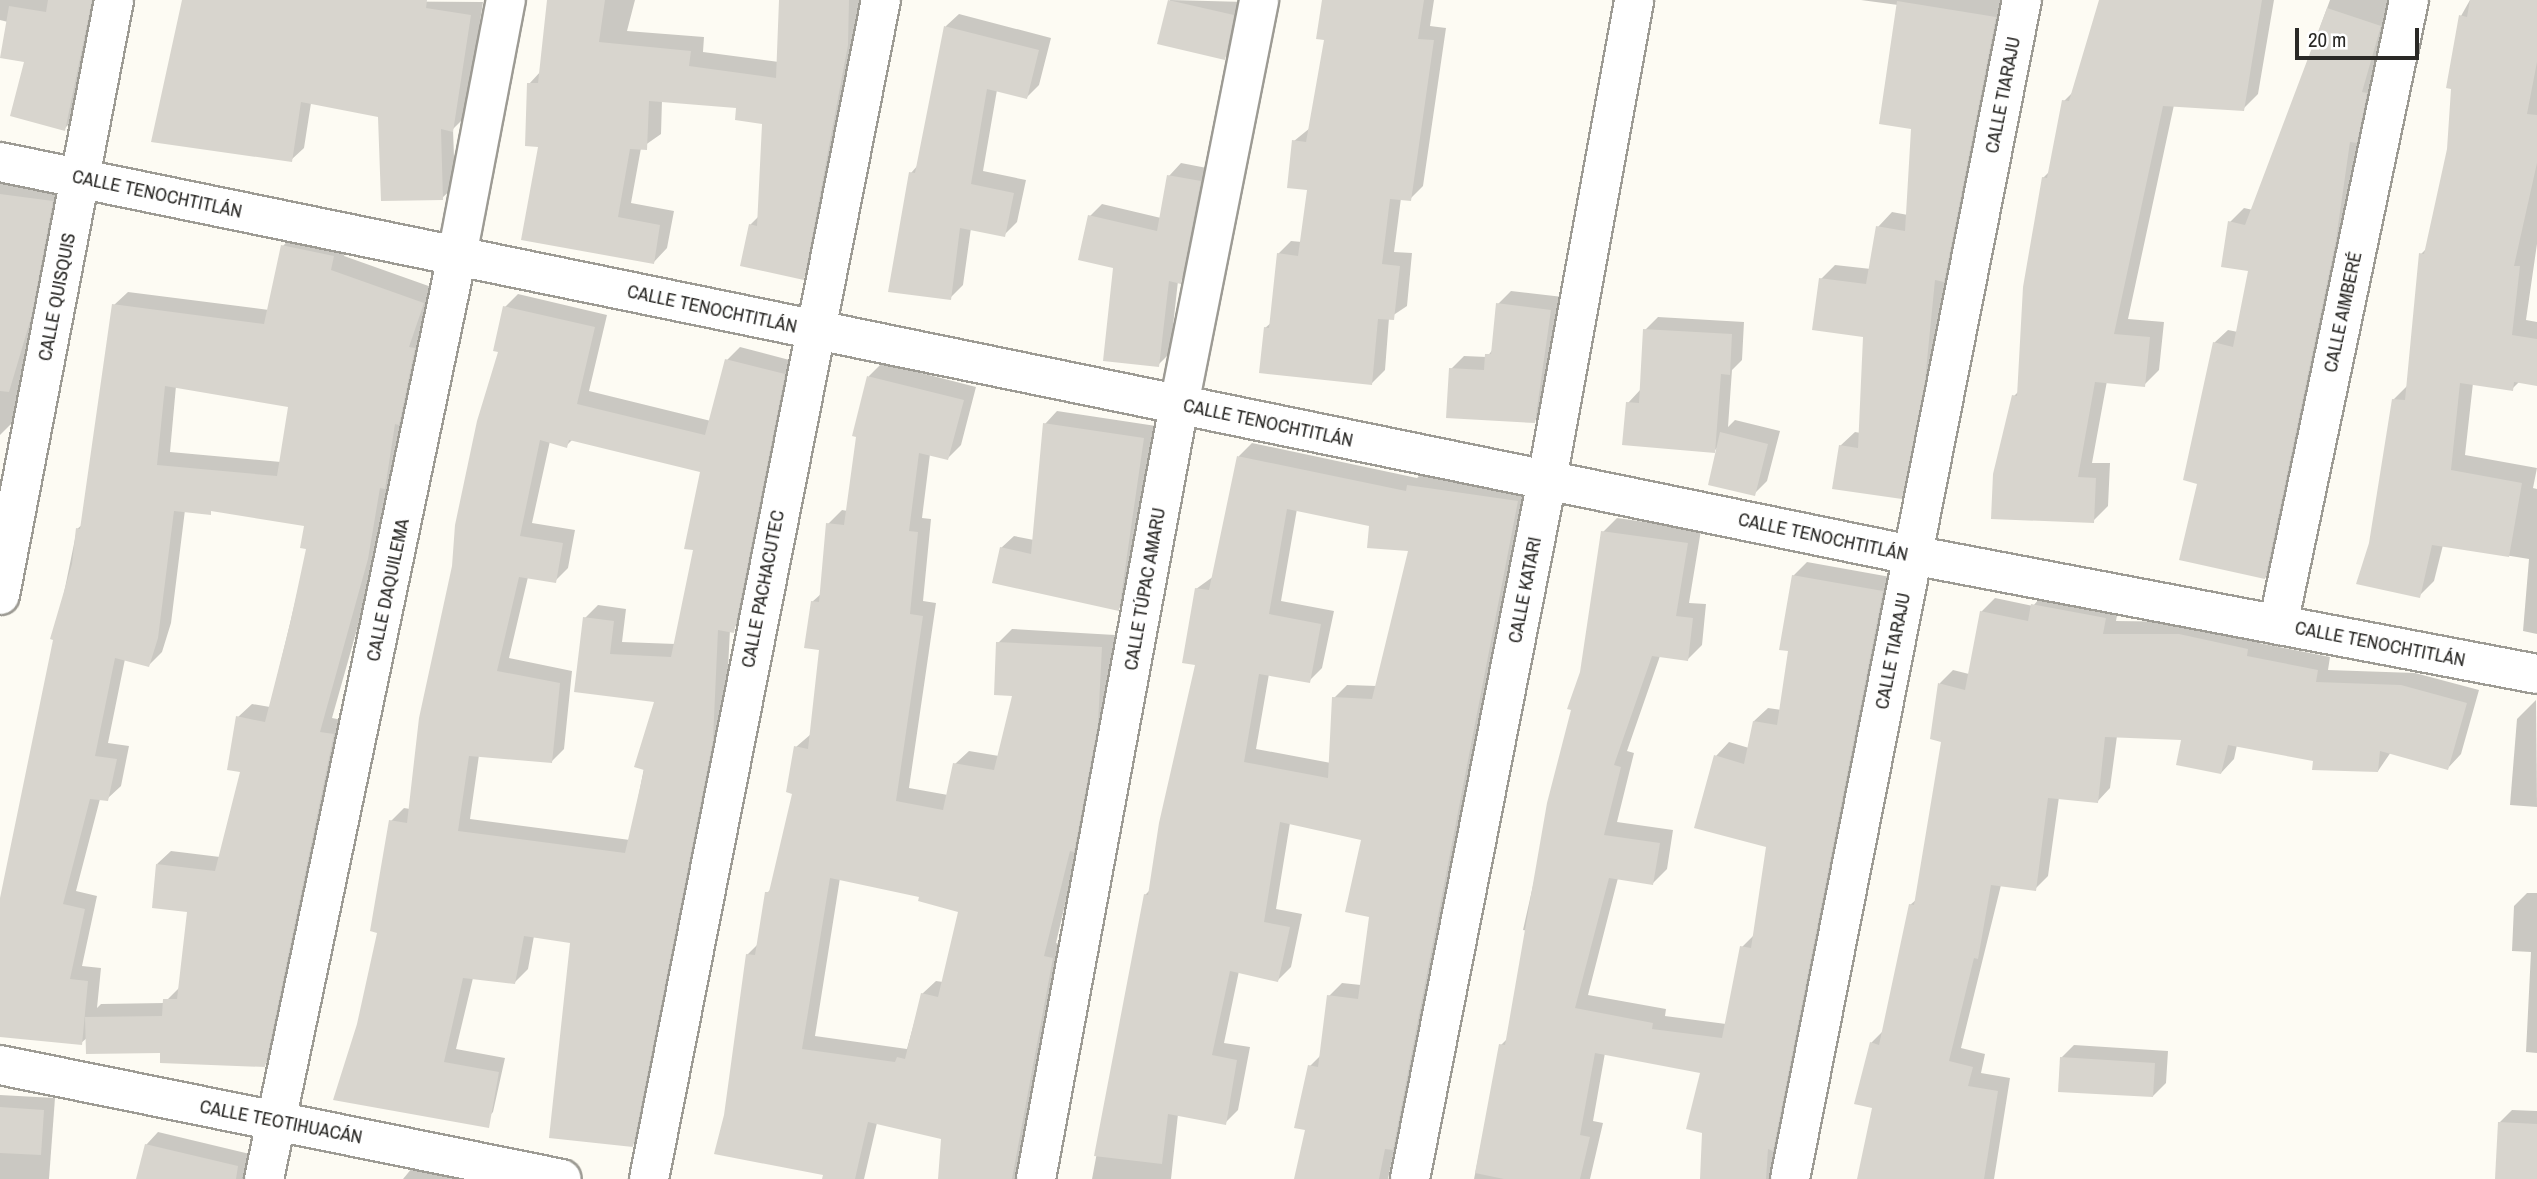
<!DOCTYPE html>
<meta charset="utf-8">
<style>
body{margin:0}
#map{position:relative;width:2537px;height:1179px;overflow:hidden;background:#fdfbf3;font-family:"Archivo Narrow",sans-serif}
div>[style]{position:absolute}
.shadow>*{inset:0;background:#0003}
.building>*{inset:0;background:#d8d5ce}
.roads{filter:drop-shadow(2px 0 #9d9b94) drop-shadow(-2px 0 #9d9b94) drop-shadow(0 2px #9d9b94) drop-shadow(0 -2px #9d9b94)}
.minor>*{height:38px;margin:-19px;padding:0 19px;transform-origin:19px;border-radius:19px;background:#fff}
span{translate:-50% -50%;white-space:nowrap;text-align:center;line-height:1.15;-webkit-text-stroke:6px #fff;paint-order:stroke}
.street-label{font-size:19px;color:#2a2926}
.scale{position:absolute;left:2295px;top:28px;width:124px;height:32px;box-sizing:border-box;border:4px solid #2a2926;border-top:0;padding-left:9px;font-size:21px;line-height:24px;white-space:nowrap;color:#2a2926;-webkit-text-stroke:5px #fff;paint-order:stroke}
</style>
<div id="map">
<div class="shadow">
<i style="clip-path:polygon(0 0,102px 0,78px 115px,64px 129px,8px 22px,0 20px)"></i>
<i style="clip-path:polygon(186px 0,483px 2px,465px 117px,453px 129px,455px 186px,442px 198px,380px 116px,311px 103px,304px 148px,291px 160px,153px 140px)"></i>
<i style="clip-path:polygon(549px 0,635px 0,627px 31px,704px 37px,703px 52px,779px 62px,780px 0,862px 0,818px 264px,803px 278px,750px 225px,759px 216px,763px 122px,738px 106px,662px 100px,661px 134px,641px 148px,631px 203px,674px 211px,667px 248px,653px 263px,540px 145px,529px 84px,541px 71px)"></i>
<i style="clip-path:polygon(1170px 0,1246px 2px,1237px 45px,1224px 58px,1159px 42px)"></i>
<i style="clip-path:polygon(1324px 0,1434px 0,1430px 26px,1446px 28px,1423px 186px,1410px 199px,1401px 198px,1394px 252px,1412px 253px,1407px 306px,1389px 318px,1385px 370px,1372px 383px,1265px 328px,1272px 322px,1278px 254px,1291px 241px,1302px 242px,1309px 188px,1294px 141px,1310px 128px,1326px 39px)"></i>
<i style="clip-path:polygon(1861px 0,2010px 0,1958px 266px,1947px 277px,1938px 365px,1915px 483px,1901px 497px,1840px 446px,1855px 432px,1861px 433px,1865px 336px,1821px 279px,1835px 265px,1871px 269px,1878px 227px,1892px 212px,1908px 215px,1913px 128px,1898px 5px)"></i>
<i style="clip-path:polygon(2101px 0,2274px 0,2258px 94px,2243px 109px,2174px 105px,2128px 319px,2164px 322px,2159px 370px,2144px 385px,2107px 381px,2092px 463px,2110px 463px,2108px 506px,2093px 521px,2014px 396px,2019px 391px,2043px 178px,2051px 170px,2064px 101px,2073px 92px)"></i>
<i style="clip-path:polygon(2330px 0,2395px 0,2278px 564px,2265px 578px,2199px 483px,2214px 343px,2228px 330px,2238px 332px,2250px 270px,2230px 222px,2244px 208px,2253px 210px)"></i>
<i style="clip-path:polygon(2470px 0,2537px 0,2537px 244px,2526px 320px,2537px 322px,2537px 385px,2519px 382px,2512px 389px,2473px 383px,2465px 455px,2537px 468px,2533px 488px,2537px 489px,2537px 634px,2523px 631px,2529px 559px,2443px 545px,2434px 581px,2419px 596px,2370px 543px,2393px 400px,2408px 385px,2421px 254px,2427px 248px,2449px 149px,2461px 16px)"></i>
<i style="clip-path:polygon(959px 14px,1051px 38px,1039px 85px,1026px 98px,997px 90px,983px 171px,1026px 180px,1017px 222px,1004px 235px,971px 228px,963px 285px,950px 298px,911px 173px,918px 165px,946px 26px)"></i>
<i style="clip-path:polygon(1181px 163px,1212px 169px,1192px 269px,1178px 281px,1170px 353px,1158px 365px,1090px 216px,1102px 204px,1161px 218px,1169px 176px)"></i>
<i style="clip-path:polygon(0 177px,68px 185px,16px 419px,0 435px)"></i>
<i style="clip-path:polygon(evenodd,296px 232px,347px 243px,344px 256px,437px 289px,421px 334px,428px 335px,381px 544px,332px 718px,347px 721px,278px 1052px,264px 1065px,88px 1037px,81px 1043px,0 1036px,0 907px,77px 529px,83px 524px,114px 305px,128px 292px,269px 310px,283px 246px,296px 232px,176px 386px,290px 406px,281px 462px,170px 452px,176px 386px,296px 232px,185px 510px,214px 510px,306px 525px,308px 548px,270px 707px,252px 704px,238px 717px,242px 771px,220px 857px,171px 851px,157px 864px,189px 911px,181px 986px,164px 1003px,101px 1004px,97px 1008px,101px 968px,82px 966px,97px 896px,76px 891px,100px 799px,107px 799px,121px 786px,129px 746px,108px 743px,125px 659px,148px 666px,162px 652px,171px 623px,185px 510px)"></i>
<i style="clip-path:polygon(1511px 291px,1563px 297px,1548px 408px,1534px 421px,1451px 369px,1464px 356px,1487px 357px,1493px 349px,1498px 304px)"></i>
<i style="clip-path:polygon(evenodd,518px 294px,607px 315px,589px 391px,711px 421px,727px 360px,740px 347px,797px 362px,746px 618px,730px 630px,725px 726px,645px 1132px,632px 1145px,572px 941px,534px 936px,528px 969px,515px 982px,473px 978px,456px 1049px,505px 1058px,493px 1112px,481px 1125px,359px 1024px,379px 931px,391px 821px,404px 808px,410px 809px,501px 351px,505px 307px,518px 294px,573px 439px,702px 471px,695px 549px,676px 644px,622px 642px,626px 609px,598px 605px,585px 618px,576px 690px,657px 701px,630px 840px,470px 819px,479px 755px,551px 762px,564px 749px,572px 671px,509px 658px,528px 577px,555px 581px,568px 568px,575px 530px,532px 523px,550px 441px,566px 446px,573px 439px)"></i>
<i style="clip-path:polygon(1658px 317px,1744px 322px,1742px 360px,1732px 370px,1728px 427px,1735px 420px,1780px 431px,1767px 481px,1754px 494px,1719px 446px,1714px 451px,1628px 403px,1641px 389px,1645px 330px)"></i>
<i style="clip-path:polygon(evenodd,882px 363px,976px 387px,961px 445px,948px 458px,930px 454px,922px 518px,931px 519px,923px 601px,936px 603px,909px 788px,948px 795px,955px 764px,969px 751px,999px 756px,1014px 694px,998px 643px,1012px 629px,1115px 635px,1111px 709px,1056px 943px,1065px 945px,1024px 1179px,939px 1179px,943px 1137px,877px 1123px,864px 1179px,823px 1179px,825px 1173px,726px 1116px,747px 955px,758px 944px,767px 893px,772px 888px,795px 792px,796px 747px,811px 734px,821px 649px,812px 602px,822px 593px,828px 524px,842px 510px,848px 511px,869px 376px,882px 363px,840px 878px,921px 896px,960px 910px,943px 982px,936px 981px,922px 994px,907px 1049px,815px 1036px,840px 878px)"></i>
<i style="clip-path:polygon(1057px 411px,1156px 426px,1131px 597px,1118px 609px,1001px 548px,1014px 536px,1034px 540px,1045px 424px)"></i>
<i style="clip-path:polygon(evenodd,1252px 443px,1417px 478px,1422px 473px,1530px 489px,1406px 1135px,1395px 1146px,1388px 1179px,1297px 1179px,1307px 1129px,1310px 1066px,1321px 1055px,1329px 996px,1342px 983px,1361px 985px,1371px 915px,1363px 838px,1290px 823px,1276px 909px,1302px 914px,1291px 967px,1278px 980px,1239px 971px,1224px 1043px,1250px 1047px,1238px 1110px,1225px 1123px,1178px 1114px,1171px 1179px,1092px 1179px,1145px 895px,1151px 889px,1197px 664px,1196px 589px,1214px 576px,1239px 456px,1252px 443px,1297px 509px,1370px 525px,1410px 550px,1377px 686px,1347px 685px,1334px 698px,1331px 763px,1256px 749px,1269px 674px,1309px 681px,1322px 668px,1334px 611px,1281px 601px,1297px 509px)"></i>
<i style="clip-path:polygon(1617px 518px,1701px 530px,1689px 603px,1706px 604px,1702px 645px,1688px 659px,1660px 656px,1627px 751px,1634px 753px,1617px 822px,1673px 830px,1667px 869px,1653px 883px,1618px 878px,1588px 995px,1666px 1009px,1665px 1016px,1726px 1024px,1742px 947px,1755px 934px,1768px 845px,1716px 756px,1729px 742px,1749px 748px,1754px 721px,1768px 708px,1781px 710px,1790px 650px,1793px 576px,1807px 562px,1896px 578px,1779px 1179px,1702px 1179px,1702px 1072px,1605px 1053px,1593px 1121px,1603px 1123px,1590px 1179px,1474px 1179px,1501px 1045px,1508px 1038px,1528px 931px,1523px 930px,1581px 673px,1603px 532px)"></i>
<i style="clip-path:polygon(2046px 591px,2119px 605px,2116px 621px,2193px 622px,2261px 636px,2259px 643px,2330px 657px,2328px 670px,2415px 673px,2479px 690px,2461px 754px,2448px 768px,2391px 752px,2378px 771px,2237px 745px,2234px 759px,2221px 773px,2184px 739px,2117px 736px,2110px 788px,2097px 802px,2059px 797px,2048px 876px,2035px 889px,2001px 885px,1961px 1048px,1985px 1054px,1981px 1073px,2010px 1078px,1994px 1179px,1859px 1179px,1874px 1107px,1871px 1043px,1884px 1030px,1910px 905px,1917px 899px,1943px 740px,1932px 738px,1940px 683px,1953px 670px,1969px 674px,1981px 612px,1995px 598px,2033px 606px)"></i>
<i style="clip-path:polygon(2536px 700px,2537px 807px,2510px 805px,2517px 719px)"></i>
<i style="clip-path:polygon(2527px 893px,2537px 893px,2537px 1053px,2526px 1052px,2531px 952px,2512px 951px,2514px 906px)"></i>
<i style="clip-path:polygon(2074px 1045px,2168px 1051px,2166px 1083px,2153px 1096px,2061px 1058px)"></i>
<i style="clip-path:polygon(0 1095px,55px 1098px,49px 1179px,0 1179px)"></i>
<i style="clip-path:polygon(2512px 1110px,2537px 1111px,2537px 1179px,2506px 1179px,2499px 1123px)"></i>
<i style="clip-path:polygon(158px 1132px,254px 1155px,248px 1179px,138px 1179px,146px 1145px)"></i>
<i style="clip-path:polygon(417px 1162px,476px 1179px,403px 1179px)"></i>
</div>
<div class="building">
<i style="clip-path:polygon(48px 0,92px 0,65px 131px,10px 116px,24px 62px,0 58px,9px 6px,46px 12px)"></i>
<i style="clip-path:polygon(182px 0,427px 0,426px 8px,471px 15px,453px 132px,441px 129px,443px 200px,381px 201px,378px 117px,301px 102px,292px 162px,151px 142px)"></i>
<i style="clip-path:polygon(547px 0,605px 0,599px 42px,691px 51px,689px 66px,776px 78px,779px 0,849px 0,848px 45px,804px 280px,740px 266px,749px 224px,757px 226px,762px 124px,735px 120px,736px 108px,649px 101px,647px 150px,630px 149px,618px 217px,660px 225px,654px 264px,521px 240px,538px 147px,525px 146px,527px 83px,538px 83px)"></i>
<i style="clip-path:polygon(1168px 0,1234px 15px,1225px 60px,1157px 44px)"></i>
<i style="clip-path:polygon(1322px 0,1424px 0,1418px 39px,1434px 40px,1411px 201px,1390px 199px,1382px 264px,1400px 266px,1394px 320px,1378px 319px,1372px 385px,1259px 373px,1264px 327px,1269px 328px,1277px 253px,1298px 256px,1307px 190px,1287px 188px,1292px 140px,1306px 142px,1324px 40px,1316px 39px)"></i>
<i style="clip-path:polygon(2099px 0,2262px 0,2244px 111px,2163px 106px,2114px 334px,2150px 337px,2145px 387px,2095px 382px,2078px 477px,2096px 478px,2094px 523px,1991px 519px,1993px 474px,2012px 395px,2017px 396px,2023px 287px,2042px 177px,2047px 178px,2062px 100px,2069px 101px)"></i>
<i style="clip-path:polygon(2470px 0,2537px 0,2537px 62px,2527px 114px,2537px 115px,2537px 163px,2514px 266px,2520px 266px,2512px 335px,2537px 339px,2537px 386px,2514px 382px,2513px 391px,2460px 383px,2451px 470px,2522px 483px,2509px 557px,2432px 545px,2420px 598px,2356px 584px,2369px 543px,2392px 399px,2405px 400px,2419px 253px,2424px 254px,2447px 149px,2451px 89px,2446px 88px,2459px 15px,2467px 17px)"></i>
<i style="clip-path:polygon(1897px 1px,1996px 17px,1944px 282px,1935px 280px,1925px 381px,1902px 499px,1832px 489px,1839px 445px,1858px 448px,1863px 337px,1812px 330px,1819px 278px,1866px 284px,1876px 226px,1905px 231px,1911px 129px,1879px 124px)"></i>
<i style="clip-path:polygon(2327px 8px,2381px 26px,2362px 92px,2367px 93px,2357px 143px,2350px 142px,2336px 240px,2265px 579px,2179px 560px,2197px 484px,2183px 480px,2213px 342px,2233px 347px,2248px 271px,2221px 267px,2228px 221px,2245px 225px)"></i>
<i style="clip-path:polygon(944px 26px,1039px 50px,1027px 99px,987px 89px,971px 184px,1014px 193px,1005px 237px,960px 228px,951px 300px,888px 292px,909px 172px,915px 173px)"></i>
<i style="clip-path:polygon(1167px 175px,1201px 181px,1181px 284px,1169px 281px,1159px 367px,1103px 361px,1113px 268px,1078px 260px,1088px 215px,1157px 231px)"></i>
<i style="clip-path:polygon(0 194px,53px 201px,31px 318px,9px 392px,0 391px)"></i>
<i style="clip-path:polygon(evenodd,281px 245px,334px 256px,331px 270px,424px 303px,409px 347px,415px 348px,399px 425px,395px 424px,385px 489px,380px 488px,368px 559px,320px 732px,334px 734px,265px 1067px,160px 1063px,160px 1053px,86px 1054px,85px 1017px,162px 1016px,163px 999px,177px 999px,187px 912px,152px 908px,156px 864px,215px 871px,240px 772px,227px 770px,236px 716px,265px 722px,290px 624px,306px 549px,300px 548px,304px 526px,211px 511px,211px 515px,174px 511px,158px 638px,149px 667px,115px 658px,95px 756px,117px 759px,108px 801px,90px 799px,63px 904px,85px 909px,70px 979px,88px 981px,82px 1045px,0 1037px,0 898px,53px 640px,50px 639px,72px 564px,76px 528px,80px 529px,112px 304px,264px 324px,281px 245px,165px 386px,288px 407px,277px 476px,157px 465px,165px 386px)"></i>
<i style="clip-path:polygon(1496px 303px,1551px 310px,1535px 423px,1446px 418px,1449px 368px,1484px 370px,1485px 354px,1491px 354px)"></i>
<i style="clip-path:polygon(evenodd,503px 306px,595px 327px,577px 404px,705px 435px,725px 359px,785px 374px,734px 633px,718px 630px,713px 740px,633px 1147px,549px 1138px,570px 943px,524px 936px,515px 984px,463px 978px,444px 1062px,499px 1072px,489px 1128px,333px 1100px,357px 1024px,377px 933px,370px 931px,389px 820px,407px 823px,419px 718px,452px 566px,455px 525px,477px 421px,498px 352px,493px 351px,503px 306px,540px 440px,567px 448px,569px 440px,700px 472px,684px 549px,693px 550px,671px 657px,610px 654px,614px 621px,583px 617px,574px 692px,654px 702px,634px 767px,644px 770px,625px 853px,458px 831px,469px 756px,552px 763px,560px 683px,497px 671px,519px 577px,556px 583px,563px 543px,520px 536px,540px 440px)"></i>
<i style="clip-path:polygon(1643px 329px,1732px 334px,1730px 375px,1721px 374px,1715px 453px,1622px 445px,1626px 402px,1639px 403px)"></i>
<i style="clip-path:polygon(evenodd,867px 376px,964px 400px,948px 460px,919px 453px,909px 531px,918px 532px,910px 614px,923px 616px,896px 801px,943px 810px,953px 763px,994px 770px,1012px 696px,994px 695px,996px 642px,1102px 647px,1098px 724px,1074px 852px,1070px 851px,1044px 956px,1053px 958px,1012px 1179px,938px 1179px,941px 1139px,868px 1122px,855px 1179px,822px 1179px,823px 1175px,714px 1154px,724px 1115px,746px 954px,755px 955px,765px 892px,769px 892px,792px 794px,786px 792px,794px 746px,808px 749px,819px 650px,804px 648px,811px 601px,819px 602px,826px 523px,844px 525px,856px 437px,852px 436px,867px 376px,830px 878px,919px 897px,918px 901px,958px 912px,938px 997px,921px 993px,905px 1059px,897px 1057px,895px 1062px,802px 1049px,830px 878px)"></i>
<i style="clip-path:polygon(1043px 423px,1144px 438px,1119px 611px,992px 583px,1000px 547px,1031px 554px)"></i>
<i style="clip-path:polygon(1720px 432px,1768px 444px,1755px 496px,1708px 485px)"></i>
<i style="clip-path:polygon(evenodd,1237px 456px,1406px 491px,1407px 485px,1518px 501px,1393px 1150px,1385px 1149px,1379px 1179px,1294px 1179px,1305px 1130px,1294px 1128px,1308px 1065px,1318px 1067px,1327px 995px,1358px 999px,1369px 917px,1345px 912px,1361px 840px,1280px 822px,1264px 922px,1290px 927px,1278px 982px,1230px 971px,1212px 1055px,1237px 1060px,1226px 1125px,1168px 1114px,1162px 1164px,1094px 1156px,1144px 894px,1148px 895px,1159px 823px,1195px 665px,1182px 663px,1195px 588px,1209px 590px,1237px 456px,1287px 509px,1369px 526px,1367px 548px,1408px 551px,1372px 699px,1332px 697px,1328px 778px,1244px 762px,1259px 674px,1310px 683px,1321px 624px,1269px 614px,1287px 509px)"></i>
<i style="clip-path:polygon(1601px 531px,1688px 543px,1676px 616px,1693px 618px,1688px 661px,1652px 656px,1614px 765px,1621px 767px,1604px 835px,1660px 843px,1653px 885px,1609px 878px,1575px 1008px,1653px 1023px,1652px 1029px,1722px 1038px,1740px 946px,1751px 948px,1766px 847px,1694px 828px,1714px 755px,1744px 764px,1753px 721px,1777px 725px,1788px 651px,1779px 650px,1792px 575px,1883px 591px,1773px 1151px,1768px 1149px,1766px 1179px,1700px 1179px,1702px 1133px,1686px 1129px,1700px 1073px,1595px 1053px,1580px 1135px,1590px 1137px,1580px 1179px,1504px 1179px,1475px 1173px,1499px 1044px,1505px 1045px,1547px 803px,1571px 710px,1567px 709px,1580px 672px)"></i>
<i style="clip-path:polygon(2031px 604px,2106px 618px,2103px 634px,2179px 634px,2248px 649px,2247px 656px,2318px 670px,2316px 682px,2401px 685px,2467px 703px,2448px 770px,2380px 751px,2378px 772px,2312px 770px,2313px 761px,2228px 745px,2221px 774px,2176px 765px,2181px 740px,2105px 737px,2098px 803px,2048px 798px,2036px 891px,1991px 885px,1978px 959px,1974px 958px,1949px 1061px,1973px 1067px,1968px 1086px,1998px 1091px,1984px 1179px,1857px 1179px,1872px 1108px,1854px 1104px,1870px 1042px,1879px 1045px,1909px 904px,1914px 905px,1941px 742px,1930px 739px,1938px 683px,1965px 690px,1980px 611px,2028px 621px)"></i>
<i style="clip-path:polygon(2060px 1057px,2155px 1063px,2153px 1097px,2058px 1092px)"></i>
<i style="clip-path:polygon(0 1107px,44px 1110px,41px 1155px,0 1153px)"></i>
<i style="clip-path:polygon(2498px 1122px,2537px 1124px,2537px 1179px,2495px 1179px)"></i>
<i style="clip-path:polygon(145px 1144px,238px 1166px,236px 1179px,136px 1179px)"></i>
</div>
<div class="roads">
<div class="minor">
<i style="left:0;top:162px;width:1952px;rotate:11.62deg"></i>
<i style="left:1912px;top:555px;width:636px;rotate:10.78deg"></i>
<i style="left:0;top:595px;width:606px;rotate:-79.15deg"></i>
<i style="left:2278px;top:625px;width:639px;rotate:-78.16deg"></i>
<i style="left:0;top:1065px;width:573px;rotate:11.47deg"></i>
<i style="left:264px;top:1179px;width:943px;rotate:-78.19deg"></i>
<i style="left:457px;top:256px;width:261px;rotate:-79.2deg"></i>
<i style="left:649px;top:1179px;width:1202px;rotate:-78.87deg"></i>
<i style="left:1036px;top:1179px;width:787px;rotate:-79.53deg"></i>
<i style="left:1179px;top:405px;width:413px;rotate:-78.8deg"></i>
<i style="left:1410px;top:1179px;width:712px;rotate:-78.91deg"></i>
<i style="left:1547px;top:480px;width:488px;rotate:-79.7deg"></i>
<i style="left:1790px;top:1179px;width:1202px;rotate:-78.87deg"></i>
</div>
</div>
<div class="street-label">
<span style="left:2003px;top:95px;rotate:-79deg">CALLE TIARAJU</span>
<span style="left:157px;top:194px;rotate:12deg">CALLE TENOCHTITLÁN</span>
<span style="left:57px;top:297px;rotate:-79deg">CALLE QUISQUIS</span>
<span style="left:712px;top:309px;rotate:12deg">CALLE TENOCHTITLÁN</span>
<span style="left:2343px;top:312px;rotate:-78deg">CALLE AIMBERÉ</span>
<span style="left:1268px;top:423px;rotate:12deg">CALLE TENOCHTITLÁN</span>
<span style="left:1823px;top:537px;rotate:12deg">CALLE TENOCHTITLÁN</span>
<span style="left:763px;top:589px;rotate:-79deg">CALLE PACHACUTEC</span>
<span style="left:1145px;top:589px;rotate:-80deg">CALLE TÚPAC AMARU</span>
<span style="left:388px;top:590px;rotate:-78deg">CALLE DAQUILEMA</span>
<span style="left:1525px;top:590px;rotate:-79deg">CALLE KATARI</span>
<span style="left:2380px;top:644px;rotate:11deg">CALLE TENOCHTITLÁN</span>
<span style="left:1893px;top:651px;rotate:-79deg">CALLE TIARAJU</span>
<span style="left:281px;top:1122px;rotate:11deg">CALLE TEOTIHUACÁN</span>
</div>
<div class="scale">20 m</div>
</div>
